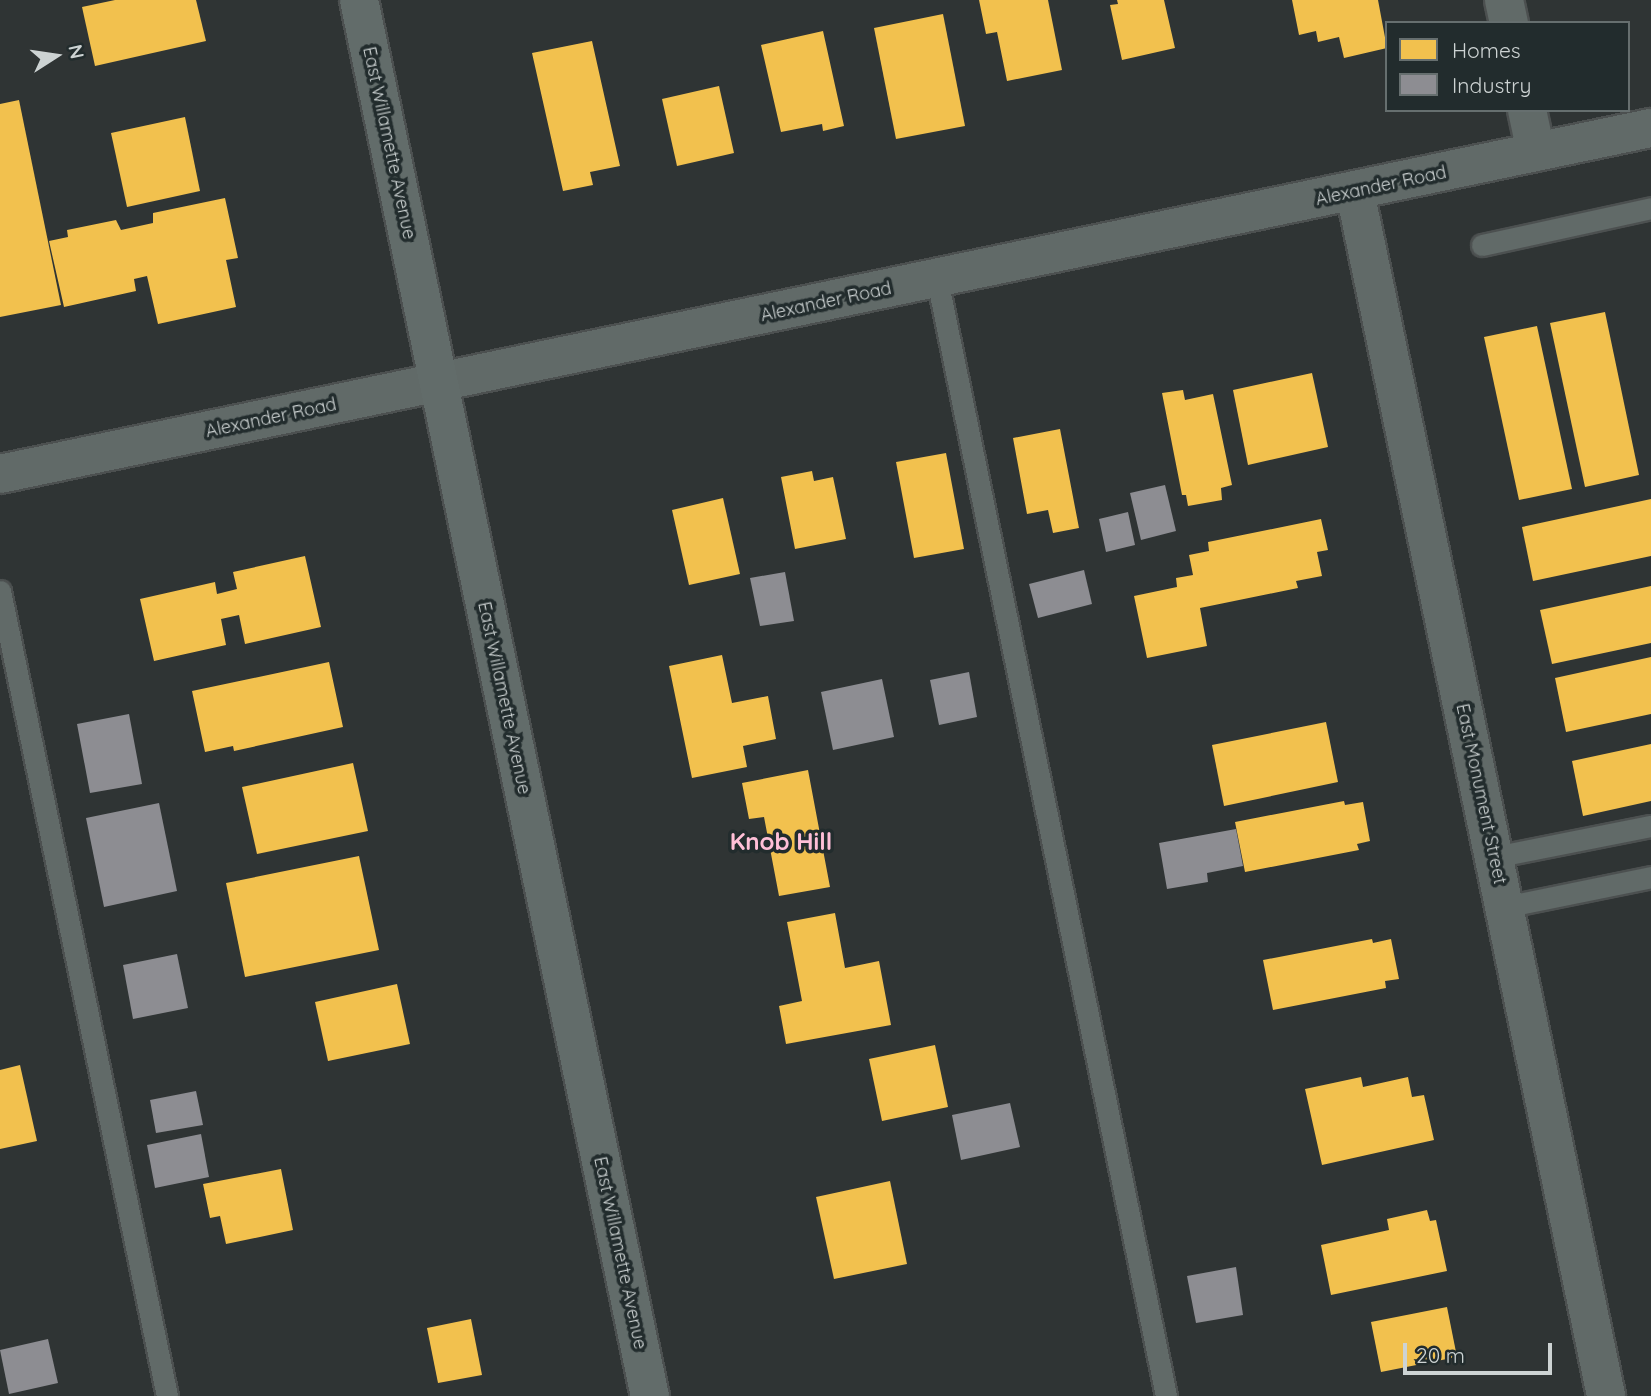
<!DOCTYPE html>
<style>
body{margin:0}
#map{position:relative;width:1651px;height:1396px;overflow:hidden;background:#2f3434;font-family:Quicksand,sans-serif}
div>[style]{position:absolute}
.homes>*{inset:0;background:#f2c14e}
.industry>*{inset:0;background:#8d8d92}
.roads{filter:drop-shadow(2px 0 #4c5050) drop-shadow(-2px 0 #4c5050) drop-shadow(0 2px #4c5050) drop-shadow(0 -2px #4c5050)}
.lane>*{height:21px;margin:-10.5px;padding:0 10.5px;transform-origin:10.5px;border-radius:10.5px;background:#616a68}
.street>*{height:38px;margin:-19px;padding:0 19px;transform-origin:19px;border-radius:19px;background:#616a68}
.secondary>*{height:38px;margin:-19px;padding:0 19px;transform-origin:19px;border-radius:19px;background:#626c6a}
span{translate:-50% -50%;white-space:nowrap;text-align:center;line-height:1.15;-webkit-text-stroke:7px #222c2d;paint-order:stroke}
.street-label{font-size:18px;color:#cdd3d3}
.district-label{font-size:24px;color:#ffbfd7;font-weight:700}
.legend{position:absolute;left:1385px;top:21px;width:245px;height:91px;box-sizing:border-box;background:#222c2d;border:2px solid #666f6f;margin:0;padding:9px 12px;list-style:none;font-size:21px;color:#cdd3d3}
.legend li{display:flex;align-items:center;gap:14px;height:35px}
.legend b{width:35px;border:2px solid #666f6f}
.north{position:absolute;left:21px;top:21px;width:70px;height:70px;-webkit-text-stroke:5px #222c2d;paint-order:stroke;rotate:78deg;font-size:19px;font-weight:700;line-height:28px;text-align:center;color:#cdd3d3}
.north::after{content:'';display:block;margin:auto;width:24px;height:32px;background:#cdd3d3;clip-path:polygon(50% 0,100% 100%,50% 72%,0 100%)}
.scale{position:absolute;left:1403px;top:1343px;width:149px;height:32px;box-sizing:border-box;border:4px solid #cdd3d3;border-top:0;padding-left:9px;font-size:21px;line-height:24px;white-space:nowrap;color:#cdd3d3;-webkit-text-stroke:5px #222c2d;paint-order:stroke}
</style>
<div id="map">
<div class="homes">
<i style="clip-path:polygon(115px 0,196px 0,206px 41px,95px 66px,82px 7px)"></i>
<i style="clip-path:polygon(979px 0,1048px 0,1062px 70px,1007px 81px,997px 32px,986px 34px)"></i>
<i style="clip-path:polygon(1117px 0,1164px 0,1175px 48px,1122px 60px,1110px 5px,1118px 4px)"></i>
<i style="clip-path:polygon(1292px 0,1378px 0,1387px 48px,1344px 58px,1339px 37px,1318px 42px,1316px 31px,1299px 35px)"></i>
<i style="clip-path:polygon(943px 14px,965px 126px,896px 139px,874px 28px)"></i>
<i style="clip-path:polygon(823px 31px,844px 126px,823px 131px,822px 124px,781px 132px,761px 45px)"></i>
<i style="clip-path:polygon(592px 41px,620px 166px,590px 172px,593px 185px,563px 191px,532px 53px)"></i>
<i style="clip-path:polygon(719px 86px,734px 153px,677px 166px,662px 99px)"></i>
<i style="clip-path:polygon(19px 100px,61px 305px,0 317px,0 104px)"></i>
<i style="clip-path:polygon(185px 117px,200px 191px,127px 207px,111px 133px)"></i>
<i style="clip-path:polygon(225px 198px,238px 258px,226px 260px,236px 307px,158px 324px,147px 276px,134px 279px,136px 291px,64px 307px,49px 241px,68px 237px,67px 230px,116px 220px,121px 230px,153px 223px,153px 213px)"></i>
<i style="clip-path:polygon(1605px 312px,1639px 475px,1585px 487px,1550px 323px)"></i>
<i style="clip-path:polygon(1537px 326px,1572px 489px,1519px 500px,1484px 337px)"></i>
<i style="clip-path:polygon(1312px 373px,1328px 447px,1248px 465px,1233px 390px)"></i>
<i style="clip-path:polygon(1183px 390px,1185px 400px,1213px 394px,1232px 485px,1221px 488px,1222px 500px,1188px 506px,1186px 495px,1182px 495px,1162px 393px)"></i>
<i style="clip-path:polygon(1060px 429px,1079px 528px,1053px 533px,1048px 510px,1027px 514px,1013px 438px)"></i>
<i style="clip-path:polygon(946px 453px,964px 549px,914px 558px,896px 462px)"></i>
<i style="clip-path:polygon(812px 471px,814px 481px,833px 477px,846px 539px,795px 549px,781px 477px)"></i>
<i style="clip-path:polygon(723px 498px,740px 574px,689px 585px,672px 510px)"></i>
<i style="clip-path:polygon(1651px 499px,1651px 556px,1533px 581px,1522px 527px)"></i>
<i style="clip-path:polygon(1321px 519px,1328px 550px,1317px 552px,1322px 576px,1296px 581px,1298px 588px,1200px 608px,1207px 646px,1147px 658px,1134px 596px,1177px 587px,1176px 578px,1193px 575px,1189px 555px,1209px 551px,1208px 542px)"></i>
<i style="clip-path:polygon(305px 556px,321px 627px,245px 644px,239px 615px,221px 619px,226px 645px,154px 661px,140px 599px,215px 582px,217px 594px,237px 589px,233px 572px)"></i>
<i style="clip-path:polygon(1651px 586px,1651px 643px,1552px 664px,1540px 610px)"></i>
<i style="clip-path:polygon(722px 655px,732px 703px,768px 696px,776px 739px,743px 746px,747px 767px,692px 778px,669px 666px)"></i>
<i style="clip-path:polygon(1651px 657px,1651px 714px,1566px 732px,1555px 678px)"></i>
<i style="clip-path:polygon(329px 662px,343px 727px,234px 751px,233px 746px,205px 752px,192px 691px)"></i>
<i style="clip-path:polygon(1326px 722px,1338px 782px,1224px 806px,1212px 745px)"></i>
<i style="clip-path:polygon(1651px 744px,1651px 801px,1583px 816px,1572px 761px)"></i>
<i style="clip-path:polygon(353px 763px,368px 831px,257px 854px,242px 787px)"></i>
<i style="clip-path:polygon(808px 770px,830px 887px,779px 896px,764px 817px,749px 819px,742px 783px)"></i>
<i style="clip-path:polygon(1344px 801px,1345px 805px,1363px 802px,1370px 841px,1357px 844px,1359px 850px,1245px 872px,1235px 822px)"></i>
<i style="clip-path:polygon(359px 856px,379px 950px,245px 977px,226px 883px)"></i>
<i style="clip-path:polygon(835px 913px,845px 968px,879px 961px,891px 1025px,786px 1044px,779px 1006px,802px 1001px,787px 922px)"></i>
<i style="clip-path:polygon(1372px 939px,1373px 943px,1391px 939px,1399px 979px,1385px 981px,1386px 988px,1273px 1010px,1263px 960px)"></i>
<i style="clip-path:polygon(397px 984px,410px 1044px,328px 1061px,315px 1002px)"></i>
<i style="clip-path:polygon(935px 1045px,948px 1107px,882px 1121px,869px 1059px)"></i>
<i style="clip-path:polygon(20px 1065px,37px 1141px,0 1149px,0 1070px)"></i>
<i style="clip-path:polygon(1361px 1077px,1363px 1087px,1408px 1077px,1412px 1097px,1424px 1095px,1434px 1140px,1322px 1165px,1305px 1089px)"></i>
<i style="clip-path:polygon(281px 1169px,293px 1230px,226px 1244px,220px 1216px,210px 1218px,203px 1184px)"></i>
<i style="clip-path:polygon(890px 1181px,907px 1264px,834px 1279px,816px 1197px)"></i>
<i style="clip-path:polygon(1427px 1210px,1430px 1221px,1436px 1220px,1447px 1271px,1331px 1295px,1321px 1245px,1389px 1230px,1387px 1219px)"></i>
<i style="clip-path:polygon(1447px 1307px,1457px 1357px,1381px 1372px,1371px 1322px)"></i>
<i style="clip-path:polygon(471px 1319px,482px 1375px,438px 1383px,427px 1328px)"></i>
</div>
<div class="industry">
<i style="clip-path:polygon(1165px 485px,1176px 531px,1141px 540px,1130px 493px)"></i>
<i style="clip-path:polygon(1128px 512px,1135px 545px,1106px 552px,1099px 519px)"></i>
<i style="clip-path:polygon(1084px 570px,1092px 604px,1038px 618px,1029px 584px)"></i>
<i style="clip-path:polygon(785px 572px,794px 621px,760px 626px,750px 578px)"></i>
<i style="clip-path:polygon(969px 672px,977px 717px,939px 725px,930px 680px)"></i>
<i style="clip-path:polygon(882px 679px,894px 737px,833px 750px,821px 692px)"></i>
<i style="clip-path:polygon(129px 714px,142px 784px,90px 793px,77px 724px)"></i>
<i style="clip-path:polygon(159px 803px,177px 891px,104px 907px,86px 818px)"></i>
<i style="clip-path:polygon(1236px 829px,1243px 866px,1207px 873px,1208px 882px,1167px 889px,1159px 843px)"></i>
<i style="clip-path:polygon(177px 954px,188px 1008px,133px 1019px,123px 965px)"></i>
<i style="clip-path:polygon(196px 1091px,203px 1125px,156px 1133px,150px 1100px)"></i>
<i style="clip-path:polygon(1010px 1103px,1020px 1147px,961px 1160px,952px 1115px)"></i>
<i style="clip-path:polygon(201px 1134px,209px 1177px,155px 1188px,147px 1145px)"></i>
<i style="clip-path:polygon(1236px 1267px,1243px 1315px,1196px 1323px,1187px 1276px)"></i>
<i style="clip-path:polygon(48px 1339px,58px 1383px,9px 1394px,0 1350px)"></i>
</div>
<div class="roads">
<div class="lane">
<i style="left:1482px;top:245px;width:173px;rotate:-12.3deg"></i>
<i style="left:937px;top:279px;width:1140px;rotate:78.41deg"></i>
<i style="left:0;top:591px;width:822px;rotate:78.28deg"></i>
<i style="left:1494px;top:857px;width:160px;rotate:-11.2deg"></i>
<i style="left:1504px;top:907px;width:150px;rotate:-11.5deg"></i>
</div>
<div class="street">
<i style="left:1504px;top:0;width:24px;rotate:78deg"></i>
<i style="left:1527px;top:110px;width:43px;rotate:77.9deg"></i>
<i style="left:1355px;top:192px;width:1230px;rotate:78.22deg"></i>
<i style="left:0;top:474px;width:1687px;rotate:-11.84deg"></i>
</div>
<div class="secondary">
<i style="left:359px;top:0;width:1426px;rotate:78.23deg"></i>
</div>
</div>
<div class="street-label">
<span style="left:389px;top:143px;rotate:78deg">East Willamette Avenue</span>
<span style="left:1381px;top:186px;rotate:-12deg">Alexander Road</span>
<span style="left:826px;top:302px;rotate:-12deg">Alexander Road</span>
<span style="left:271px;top:418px;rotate:-12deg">Alexander Road</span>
<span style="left:504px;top:698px;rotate:78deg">East Willamette Avenue</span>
<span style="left:1481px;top:794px;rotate:78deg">East Monument Street</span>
<span style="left:620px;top:1253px;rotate:78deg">East Willamette Avenue</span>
</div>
<div class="district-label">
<span style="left:781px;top:842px">Knob Hill</span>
</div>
<ul class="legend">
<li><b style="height:19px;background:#f2c14e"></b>Homes</li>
<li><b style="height:19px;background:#8d8d92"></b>Industry</li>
</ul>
<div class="north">N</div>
<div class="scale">20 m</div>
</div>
